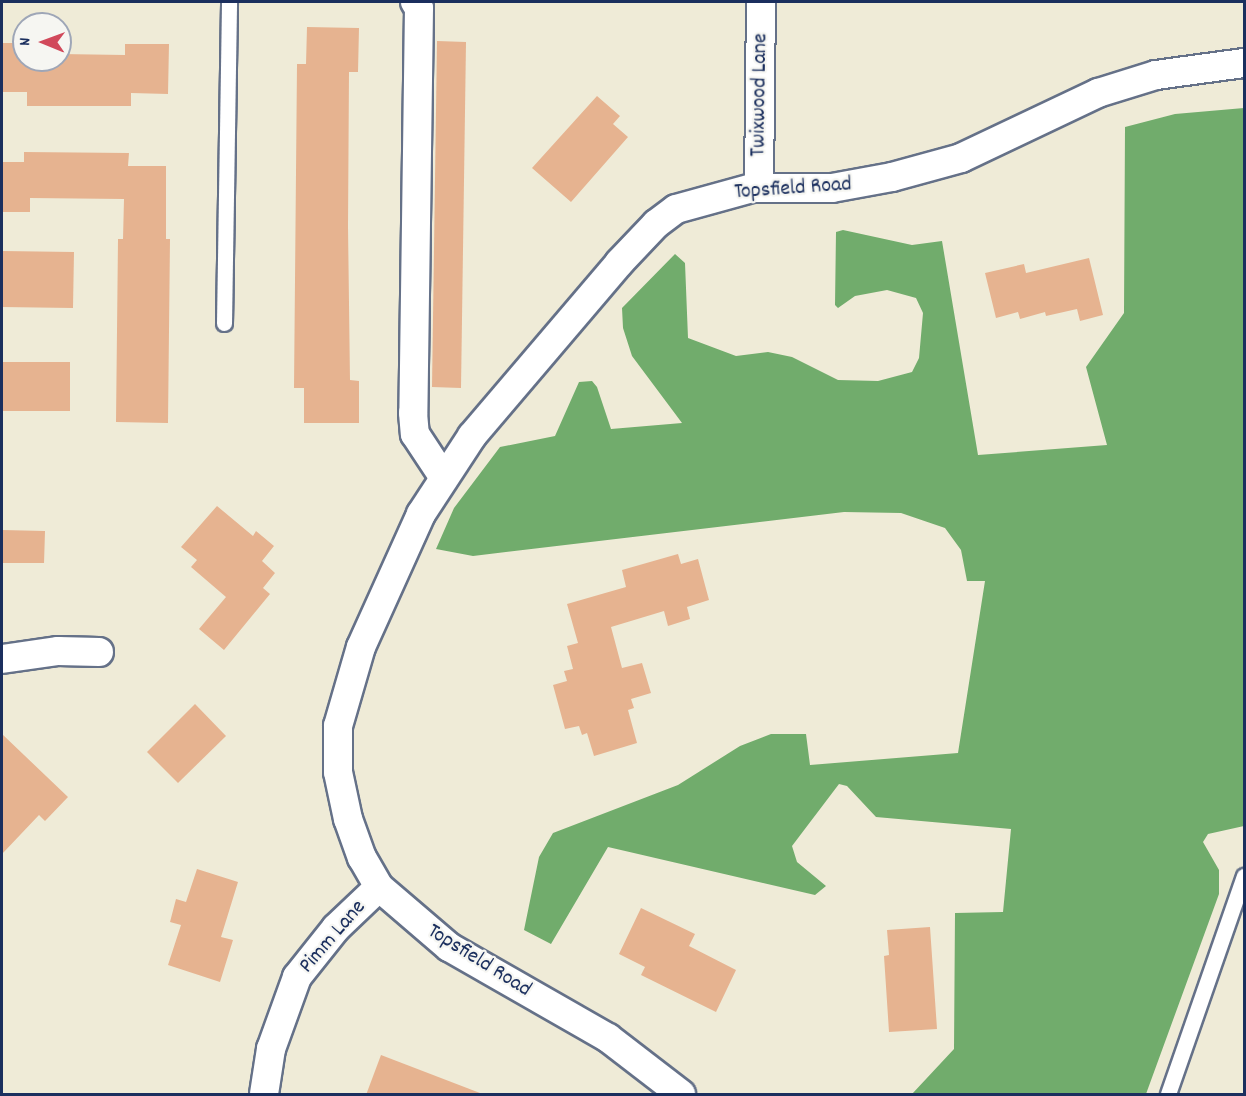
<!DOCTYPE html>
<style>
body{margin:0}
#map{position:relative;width:1246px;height:1096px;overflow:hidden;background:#efebd7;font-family:Dekko,sans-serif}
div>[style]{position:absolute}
.forest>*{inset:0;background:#71ac6c}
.building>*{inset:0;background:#e6b390}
.roads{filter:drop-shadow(2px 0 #657188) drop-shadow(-2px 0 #657188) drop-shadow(0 2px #657188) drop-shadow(0 -2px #657188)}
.lane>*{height:15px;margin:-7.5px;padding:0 7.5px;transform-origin:7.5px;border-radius:7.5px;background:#fff}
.street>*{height:28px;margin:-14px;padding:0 14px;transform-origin:14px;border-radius:14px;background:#fff}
span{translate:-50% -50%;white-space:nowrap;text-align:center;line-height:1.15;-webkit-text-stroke:4.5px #f6f6f2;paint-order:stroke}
.street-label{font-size:22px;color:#1b2f5e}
.frame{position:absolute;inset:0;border:3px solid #1b2f5e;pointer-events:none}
.north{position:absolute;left:12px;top:12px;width:60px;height:60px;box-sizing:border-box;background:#f6f6f2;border:2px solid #9ea6b7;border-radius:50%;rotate:271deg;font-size:16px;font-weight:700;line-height:24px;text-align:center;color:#1b2f5e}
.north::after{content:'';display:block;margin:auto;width:21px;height:27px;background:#d1495b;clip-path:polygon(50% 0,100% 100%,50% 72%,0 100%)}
</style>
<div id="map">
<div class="forest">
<i style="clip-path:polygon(1244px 108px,1244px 826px,1208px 834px,1203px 842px,1219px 870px,1219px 894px,1146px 1094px,912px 1094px,954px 1049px,955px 913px,1003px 912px,1011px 829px,876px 817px,847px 786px,839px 784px,792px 846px,797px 862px,826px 886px,815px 895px,608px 847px,551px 944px,524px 930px,539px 857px,553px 833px,678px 785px,740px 746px,771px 734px,806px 734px,810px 765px,958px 753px,985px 581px,967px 581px,961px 550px,945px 528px,901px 513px,844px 512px,473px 556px,436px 549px,454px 508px,500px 447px,555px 436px,579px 382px,592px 381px,597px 387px,611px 429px,682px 423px,632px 356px,623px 328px,622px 308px,675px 254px,685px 263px,688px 338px,736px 356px,768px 352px,792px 357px,838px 380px,878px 381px,912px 372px,919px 358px,923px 313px,916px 298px,887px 290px,855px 296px,838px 308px,835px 305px,836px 232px,843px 230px,912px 245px,942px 241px,978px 455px,1107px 445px,1086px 367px,1124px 313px,1125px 127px,1175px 114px)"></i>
</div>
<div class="building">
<i style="clip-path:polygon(307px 27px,359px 28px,358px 72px,349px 72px,348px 226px,350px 380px,359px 381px,359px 423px,304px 423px,304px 388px,294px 388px,297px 64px,306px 64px)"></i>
<i style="clip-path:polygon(437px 41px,466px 42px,461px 388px,432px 387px)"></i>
<i style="clip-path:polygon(2px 43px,24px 43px,24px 60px,60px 60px,60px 54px,125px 55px,125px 44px,169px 44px,168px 94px,131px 93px,131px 106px,27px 106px,27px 92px,2px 92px)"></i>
<i style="clip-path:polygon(597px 96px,620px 116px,613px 124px,628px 137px,571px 202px,532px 168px)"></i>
<i style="clip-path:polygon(24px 152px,129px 153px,128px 166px,166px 166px,166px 239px,170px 239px,168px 423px,116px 422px,118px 239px,123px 239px,124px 199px,30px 198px,30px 212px,2px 212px,2px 162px,24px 162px)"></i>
<i style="clip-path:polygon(2px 251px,74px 252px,73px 308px,2px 307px)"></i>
<i style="clip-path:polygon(1089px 258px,1103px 315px,1080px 321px,1077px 309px,1046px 316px,1045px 312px,1020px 319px,1018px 312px,996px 318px,985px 273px,1024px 264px,1026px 273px)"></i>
<i style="clip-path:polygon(2px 362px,70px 362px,70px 411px,2px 411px)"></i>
<i style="clip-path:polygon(217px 506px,253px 536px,256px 531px,274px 546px,262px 561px,275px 573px,263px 588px,270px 594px,224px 650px,199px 629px,226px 597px,191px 567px,197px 560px,181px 547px)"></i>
<i style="clip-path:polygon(2px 530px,45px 531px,44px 563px,2px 563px)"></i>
<i style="clip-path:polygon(678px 554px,681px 564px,698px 559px,709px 600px,687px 607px,690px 619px,668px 626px,664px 611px,611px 627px,622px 668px,642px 663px,651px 693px,631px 699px,634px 708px,628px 710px,637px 743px,594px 756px,587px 733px,582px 735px,579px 726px,565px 729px,553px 685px,567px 681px,564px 671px,573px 669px,567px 646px,578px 643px,567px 604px,626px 587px,622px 570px)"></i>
<i style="clip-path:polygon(195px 704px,226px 736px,178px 783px,147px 752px)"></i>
<i style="clip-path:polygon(2px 734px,68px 797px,45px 821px,39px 815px,2px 854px)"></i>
<i style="clip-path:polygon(197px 869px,238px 882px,221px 937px,233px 940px,220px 982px,168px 965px,181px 925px,170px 922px,176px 899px,186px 902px)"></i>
<i style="clip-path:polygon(641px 908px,695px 934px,689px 946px,736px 970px,716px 1012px,641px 975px,645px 967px,619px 954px)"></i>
<i style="clip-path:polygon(930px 927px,937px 1029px,889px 1032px,884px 956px,889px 955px,887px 930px)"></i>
<i style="clip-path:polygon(381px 1055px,480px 1093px,479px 1095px,366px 1095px)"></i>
</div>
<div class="roads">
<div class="lane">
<i style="left:224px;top:323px;width:321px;rotate:-89.1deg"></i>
<i style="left:1168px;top:1094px;width:231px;rotate:-70.8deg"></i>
</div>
<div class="street">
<i style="left:415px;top:2px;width:7px;rotate:56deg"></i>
<i style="left:419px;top:8px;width:405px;rotate:90.8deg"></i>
<i style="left:413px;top:413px;width:21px;rotate:85deg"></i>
<i style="left:415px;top:434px;width:49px;rotate:56.6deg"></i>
<i style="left:759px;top:188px;width:186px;rotate:-89.4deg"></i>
<i style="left:2px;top:659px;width:57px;rotate:-8.1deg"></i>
<i style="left:58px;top:651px;width:41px;rotate:1.4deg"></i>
<i style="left:264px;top:1094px;width:46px;rotate:-81.2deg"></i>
<i style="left:271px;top:1049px;width:77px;rotate:-70.1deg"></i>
<i style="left:297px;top:977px;width:63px;rotate:-51.5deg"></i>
<i style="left:336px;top:928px;width:59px;rotate:-43.6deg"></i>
<i style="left:681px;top:1094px;width:92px;rotate:-142.5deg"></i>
<i style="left:608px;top:1038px;width:183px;rotate:-150.2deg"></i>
<i style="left:449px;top:947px;width:92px;rotate:-139.4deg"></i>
<i style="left:379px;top:887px;width:34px;rotate:-120deg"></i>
<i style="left:362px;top:858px;width:41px;rotate:-109.7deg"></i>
<i style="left:348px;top:819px;width:48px;rotate:-102deg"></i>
<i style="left:338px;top:772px;width:46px;rotate:-90deg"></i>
<i style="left:338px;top:726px;width:82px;rotate:-73.8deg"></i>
<i style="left:361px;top:647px;width:146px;rotate:-65.7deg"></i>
<i style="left:421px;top:514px;width:93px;rotate:-56.8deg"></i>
<i style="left:472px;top:436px;width:227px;rotate:-49.6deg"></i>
<i style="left:619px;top:263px;width:54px;rotate:-46.5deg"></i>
<i style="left:656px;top:224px;width:25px;rotate:-37deg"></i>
<i style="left:676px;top:209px;width:79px;rotate:-15.4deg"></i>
<i style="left:752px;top:188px;width:80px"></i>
<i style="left:832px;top:188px;width:61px;rotate:-10.4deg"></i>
<i style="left:892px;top:177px;width:72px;rotate:-15.4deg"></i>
<i style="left:961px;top:158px;width:152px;rotate:-25.4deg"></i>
<i style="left:1098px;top:93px;width:61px;rotate:-17.2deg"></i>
<i style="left:1156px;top:75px;width:89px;rotate:-7.8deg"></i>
</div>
</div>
<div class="street-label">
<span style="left:760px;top:95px;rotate:-89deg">Twixwood Lane</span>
<span style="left:793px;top:189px;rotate:-4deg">Topsfield Road</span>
<span style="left:333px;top:937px;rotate:-49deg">Pimm Lane</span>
<span style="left:479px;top:961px;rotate:32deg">Topsfield Road</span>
</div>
<div class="frame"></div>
<div class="north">N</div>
</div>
